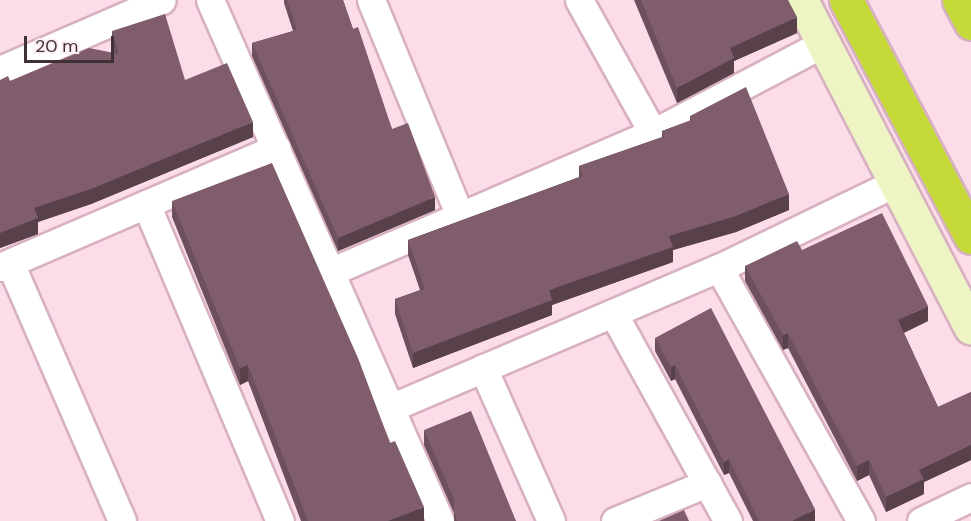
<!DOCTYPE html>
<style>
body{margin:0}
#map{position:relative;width:971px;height:521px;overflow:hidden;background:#fcdce9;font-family:"DM Sans",sans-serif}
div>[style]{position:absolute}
.roads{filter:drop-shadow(2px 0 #d7b1c1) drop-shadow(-2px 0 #d7b1c1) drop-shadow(0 2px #d7b1c1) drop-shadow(0 -2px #d7b1c1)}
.street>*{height:27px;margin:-13.5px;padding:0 13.5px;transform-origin:13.5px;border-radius:13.5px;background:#fff}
.secondary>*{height:33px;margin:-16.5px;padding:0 16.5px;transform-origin:16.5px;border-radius:16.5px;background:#eef4c3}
.highway>*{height:33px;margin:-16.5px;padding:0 16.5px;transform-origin:16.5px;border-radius:16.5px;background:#c5d938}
.wall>*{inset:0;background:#6d505d}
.shaded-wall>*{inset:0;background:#59414c}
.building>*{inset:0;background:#7f5d6c}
span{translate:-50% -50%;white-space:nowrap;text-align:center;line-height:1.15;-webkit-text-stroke:6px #feeef5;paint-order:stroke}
.scale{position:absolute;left:24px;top:36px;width:90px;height:27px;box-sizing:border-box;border:3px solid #403137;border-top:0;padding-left:8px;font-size:18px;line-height:21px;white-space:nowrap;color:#403137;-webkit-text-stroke:4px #feeef5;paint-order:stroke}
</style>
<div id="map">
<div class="roads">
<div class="street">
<i style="left:210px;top:0;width:570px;rotate:66.18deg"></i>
<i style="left:371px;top:0;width:234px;rotate:67.6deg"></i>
<i style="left:579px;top:0;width:152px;rotate:60.9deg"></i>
<i style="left:0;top:70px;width:176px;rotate:-23.4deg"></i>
<i style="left:146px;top:204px;width:344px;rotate:67.1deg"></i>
<i style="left:10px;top:263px;width:281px;rotate:66.5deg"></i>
<i style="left:0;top:267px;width:301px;rotate:-23.3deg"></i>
<i style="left:719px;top:268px;width:290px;rotate:60.7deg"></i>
<i style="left:330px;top:272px;width:352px;rotate:-23.3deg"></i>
<i style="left:653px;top:133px;width:193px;rotate:-27.8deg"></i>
<i style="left:613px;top:313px;width:238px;rotate:61.1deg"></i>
<i style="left:483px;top:368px;width:167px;rotate:66deg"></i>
<i style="left:390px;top:408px;width:358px;rotate:-23.1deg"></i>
<i style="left:719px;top:268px;width:193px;rotate:-25.8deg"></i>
<i style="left:615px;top:521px;width:100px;rotate:-22.4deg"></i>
<i style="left:921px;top:521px;width:55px;rotate:-25.6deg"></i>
</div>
<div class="secondary">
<i style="left:801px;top:0;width:369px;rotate:62.6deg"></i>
</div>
<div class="highway">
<i style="left:846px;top:0;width:268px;rotate:62.2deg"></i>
<i style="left:959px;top:0;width:26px;rotate:62deg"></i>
</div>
</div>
<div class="wall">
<i style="clip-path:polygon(284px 0,343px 0,353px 29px,392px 129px,435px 210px,338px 251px,252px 56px,252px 43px,293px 31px,284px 3px)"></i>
<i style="clip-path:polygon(634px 0,788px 0,797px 33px,734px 61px,734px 73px,677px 103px)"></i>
<i style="clip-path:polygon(112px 31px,185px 80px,253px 137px,91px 204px,38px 222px,38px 234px,0 248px,0 80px,10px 81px,114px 53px,112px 46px)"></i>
<i style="clip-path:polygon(690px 116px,789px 210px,736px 232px,673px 250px,673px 262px,552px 305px,552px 315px,413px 368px,395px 314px,395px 299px,420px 290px,408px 255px,408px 240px,579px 177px,579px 166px,662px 137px,662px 131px,690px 121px)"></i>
<i style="clip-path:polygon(172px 201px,390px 443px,424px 521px,301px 521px,248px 381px,240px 385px,172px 217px)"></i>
<i style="clip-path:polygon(802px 250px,928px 321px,904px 333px,938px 407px,971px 392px,971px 460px,924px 482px,924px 494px,886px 512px,869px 475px,857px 481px,788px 348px,783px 350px,745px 281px,745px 266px)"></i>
<i style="clip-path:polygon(655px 338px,815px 521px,753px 521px,729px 473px,724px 475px,675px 379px,671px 381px,655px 351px)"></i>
<i style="clip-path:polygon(424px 430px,516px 521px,454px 521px,454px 513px,424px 445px)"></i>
</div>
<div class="shaded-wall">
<i style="clip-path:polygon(797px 17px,797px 33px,734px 61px,734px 73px,677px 103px,677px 88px,730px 48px)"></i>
<i style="clip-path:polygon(253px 122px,253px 137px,91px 204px,38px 222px,38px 234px,0 248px,0 233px,34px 208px)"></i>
<i style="clip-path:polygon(789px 194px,789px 210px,736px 232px,673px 250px,673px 262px,552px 305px,552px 315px,413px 368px,413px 353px,669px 236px)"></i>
<i style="clip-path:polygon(435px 197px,435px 210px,338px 251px,338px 238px)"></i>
<i style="clip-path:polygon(928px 306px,928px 321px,898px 335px,898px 320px)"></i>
<i style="clip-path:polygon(788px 333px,788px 348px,783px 350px,783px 335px)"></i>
<i style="clip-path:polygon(248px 365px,248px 381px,240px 385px,240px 368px)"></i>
<i style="clip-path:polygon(675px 365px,675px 379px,671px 381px,671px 367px)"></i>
<i style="clip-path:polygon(971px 445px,971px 460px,924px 482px,924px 494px,886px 512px,886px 497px,919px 470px)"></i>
<i style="clip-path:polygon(729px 459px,729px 473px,724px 475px,724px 462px)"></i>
<i style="clip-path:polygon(869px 460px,869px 475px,857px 481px,857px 466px)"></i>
<i style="clip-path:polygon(424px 507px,424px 521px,388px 521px)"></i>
<i style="clip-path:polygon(815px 509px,815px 521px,792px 521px)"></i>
</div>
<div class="building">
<i style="clip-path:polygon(287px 0,343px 0,353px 29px,358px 27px,392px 129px,408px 123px,435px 197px,338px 238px,252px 43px,297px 30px)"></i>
<i style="clip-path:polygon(641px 0,788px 0,797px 17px,730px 48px,734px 58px,677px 88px)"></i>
<i style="clip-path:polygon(165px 14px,185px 80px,227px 63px,253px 122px,91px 189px,34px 208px,38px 218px,0 233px,0 80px,8px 76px,10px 81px,89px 48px,119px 54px,112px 31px)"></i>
<i style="clip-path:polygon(746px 87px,789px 194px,736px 216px,669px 236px,673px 247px,549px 290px,552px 300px,413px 353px,395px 299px,425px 289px,408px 240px,583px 176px,579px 166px,664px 137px,662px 131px,691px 120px,690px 116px)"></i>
<i style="clip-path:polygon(272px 163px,358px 358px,390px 443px,395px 441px,424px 507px,388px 521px,308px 521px,248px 365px,240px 368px,172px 201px)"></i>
<i style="clip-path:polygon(882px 213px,928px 306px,898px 320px,938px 407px,971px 392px,971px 445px,919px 470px,924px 479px,886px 497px,869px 460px,857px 466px,788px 333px,783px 335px,745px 266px,797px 241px,802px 250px)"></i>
<i style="clip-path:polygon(711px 308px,815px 509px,792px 521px,759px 521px,729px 459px,724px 462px,675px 365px,671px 367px,655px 338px)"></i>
<i style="clip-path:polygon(471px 411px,516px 521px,457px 521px,454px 512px,454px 499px,424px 430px)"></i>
<i style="clip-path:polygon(684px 510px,689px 521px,659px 521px)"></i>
</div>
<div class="scale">20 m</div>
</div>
